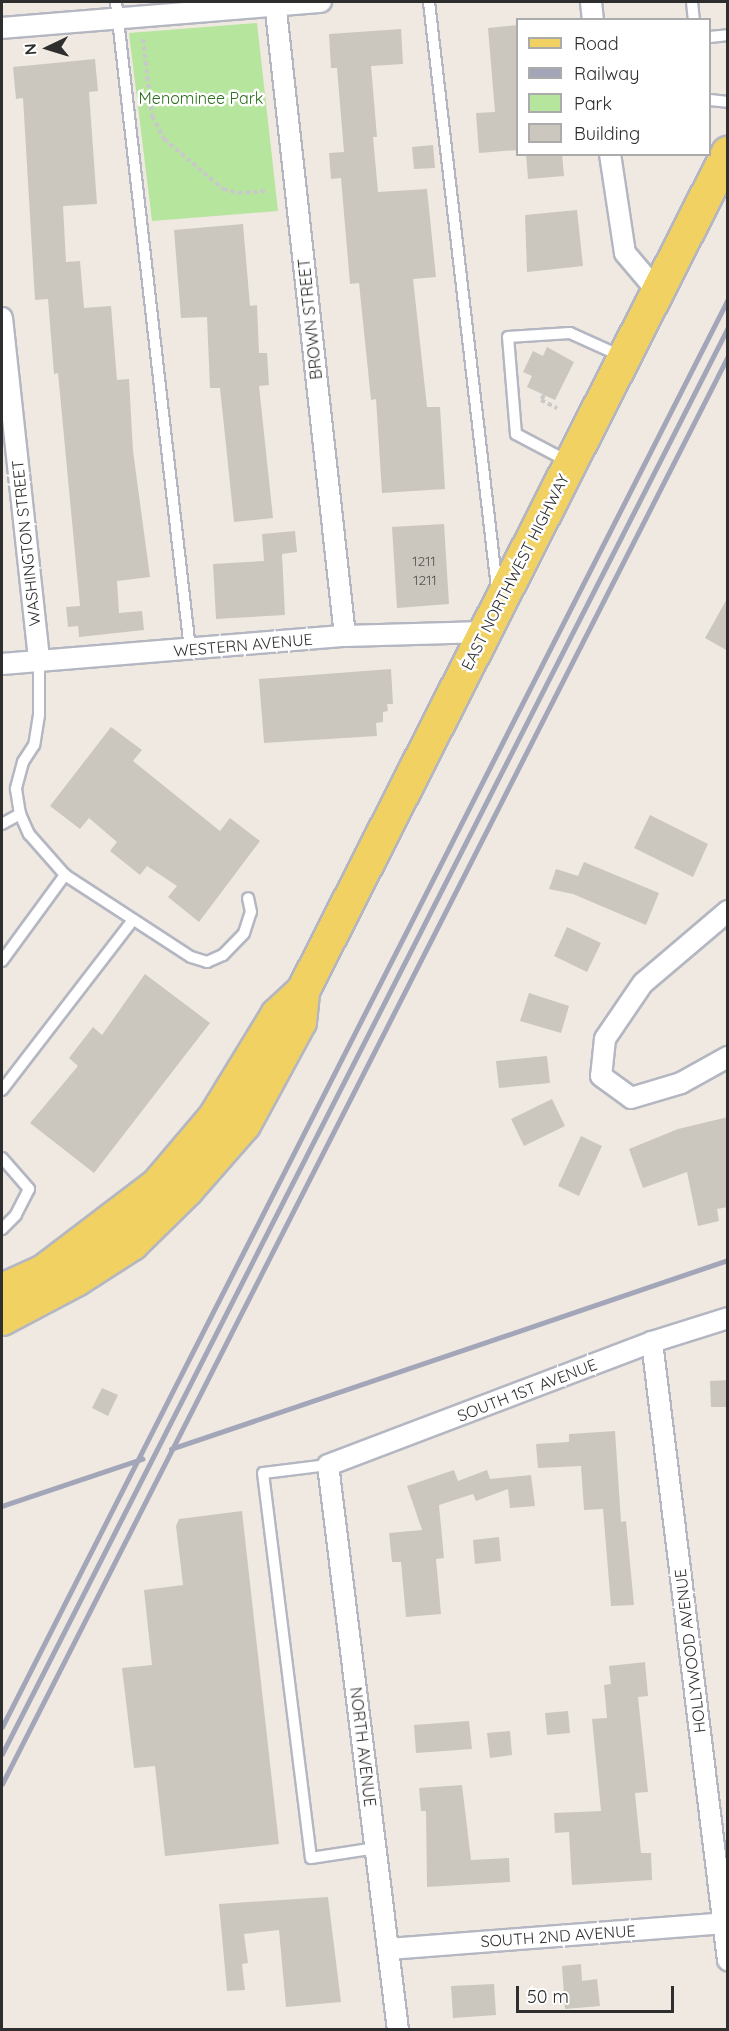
<!DOCTYPE html>
<style>
body{margin:0}
#map{position:relative;width:729px;height:2031px;overflow:hidden;background:#efe9e1;font-family:Quicksand,sans-serif}
div>[style]{position:absolute}
.green>*{inset:0;background:#b6e59e}
.building>*{inset:0;background:#cbc7bf}
.path>*{height:4px;margin-top:-2px;transform-origin:0;background:repeating-linear-gradient(90deg,#c9c9c9 0 4.5px,transparent 0 7.5px)}
.roads{filter:drop-shadow(2px 0 #b4b7c1) drop-shadow(-2px 0 #b4b7c1) drop-shadow(0 2px #b4b7c1) drop-shadow(0 -2px #b4b7c1)}
.lane>*{height:10px;margin:-5px;padding:0 5px;transform-origin:5px;border-radius:5px;background:#fff}
.street>*{height:20px;margin:-10px;padding:0 10px;transform-origin:10px;border-radius:10px;background:#fff}
.primary>*{height:32px;margin:-16px;padding:0 16px;transform-origin:16px;border-radius:16px;background:#f2d163}
.rail>*{height:4.5px;margin:-2.25px;padding:0 2.25px;transform-origin:2.25px;border-radius:2.25px;background:#a3a6b8}
span{translate:-50% -50%;white-space:nowrap;text-align:center;line-height:1.15;-webkit-text-stroke:5px #fff;paint-order:stroke}
.number-label{font-size:14px;color:#555452}
.number-label span{-webkit-text-stroke-width:0}
.park-label{font-size:16px;color:#2c6e1b}
.street-label{font-size:16px;color:#2e2e2e}
.frame{position:absolute;inset:0;border:3px solid #2e2e2e;pointer-events:none}
.legend{position:absolute;left:516px;top:18px;width:195px;height:138px;box-sizing:border-box;background:#fff;border:2px solid #ababab;margin:0;padding:8px 10px;list-style:none;font-size:18px;color:#2e2e2e}
.legend li{display:flex;align-items:center;gap:12px;height:30px}
.legend b{width:30px;border:2px solid #ababab}
.north{position:absolute;left:18px;top:18px;width:60px;height:60px;-webkit-text-stroke:4px #fff;paint-order:stroke;rotate:266deg;font-size:16px;font-weight:700;line-height:24px;text-align:center;color:#2e2e2e}
.north::after{content:'';display:block;margin:auto;width:21px;height:27px;background:#2e2e2e;clip-path:polygon(50% 0,100% 100%,50% 72%,0 100%)}
.scale{position:absolute;left:516px;top:1986px;width:158px;height:27px;box-sizing:border-box;border:3px solid #2e2e2e;border-top:0;padding-left:8px;font-size:18px;line-height:21px;white-space:nowrap;color:#2e2e2e;-webkit-text-stroke:4px #fff;paint-order:stroke}
</style>
<div id="map">
<div class="green">
<i style="clip-path:polygon(257px 23px,278px 211px,152px 221px,129px 33px)"></i>
</div>
<div class="building">
<i style="clip-path:polygon(518px 25px,518px 150px,479px 153px,476px 113px,495px 112px,488px 28px)"></i>
<i style="clip-path:polygon(401px 29px,403px 64px,371px 66px,377px 137px,373px 137px,378px 192px,427px 189px,436px 277px,413px 279px,427px 407px,440px 407px,445px 489px,382px 493px,376px 399px,371px 400px,359px 283px,350px 284px,341px 178px,331px 179px,329px 153px,344px 152px,337px 68px,331px 68px,329px 34px)"></i>
<i style="clip-path:polygon(95px 59px,98px 91px,89px 92px,97px 204px,63px 206px,66px 262px,80px 261px,84px 308px,111px 306px,117px 380px,129px 379px,133px 451px,150px 577px,117px 581px,119px 613px,142px 611px,144px 630px,79px 637px,78px 626px,68px 627px,66px 607px,80px 606px,58px 373px,54px 374px,48px 299px,35px 300px,23px 98px,16px 99px,13px 67px)"></i>
<i style="clip-path:polygon(433px 145px,435px 168px,414px 169px,412px 147px)"></i>
<i style="clip-path:polygon(526px 154px,562px 154px,564px 176px,528px 179px)"></i>
<i style="clip-path:polygon(577px 210px,583px 266px,527px 272px,525px 215px)"></i>
<i style="clip-path:polygon(243px 224px,250px 306px,257px 305px,259px 353px,267px 353px,269px 385px,259px 386px,273px 518px,234px 522px,220px 388px,210px 388px,207px 317px,181px 318px,174px 230px)"></i>
<i style="clip-path:polygon(547px 347px,574px 362px,555px 400px,527px 387px,532px 376px,523px 372px,533px 351px,543px 356px)"></i>
<i style="clip-path:polygon(444px 524px,449px 604px,397px 608px,392px 527px)"></i>
<i style="clip-path:polygon(295px 531px,297px 552px,282px 554px,285px 615px,216px 619px,213px 564px,264px 561px,262px 534px)"></i>
<i style="clip-path:polygon(728px 597px,728px 651px,705px 638px)"></i>
<i style="clip-path:polygon(391px 669px,393px 704px,387px 704px,388px 711px,383px 712px,383px 722px,376px 723px,377px 736px,264px 743px,259px 679px)"></i>
<i style="clip-path:polygon(111px 727px,142px 750px,133px 761px,220px 831px,230px 818px,260px 841px,199px 922px,168px 897px,177px 886px,147px 866px,140px 875px,110px 851px,117px 842px,89px 818px,80px 829px,50px 806px)"></i>
<i style="clip-path:polygon(650px 815px,708px 844px,693px 877px,634px 848px)"></i>
<i style="clip-path:polygon(584px 862px,659px 893px,646px 925px,573px 894px,549px 889px,556px 869px,578px 876px)"></i>
<i style="clip-path:polygon(567px 927px,601px 943px,587px 972px,554px 956px)"></i>
<i style="clip-path:polygon(145px 974px,210px 1023px,94px 1173px,30px 1123px,78px 1066px,69px 1058px,93px 1027px,102px 1035px)"></i>
<i style="clip-path:polygon(529px 993px,569px 1006px,561px 1033px,520px 1021px)"></i>
<i style="clip-path:polygon(547px 1056px,550px 1083px,499px 1088px,496px 1061px)"></i>
<i style="clip-path:polygon(552px 1099px,565px 1126px,524px 1146px,511px 1119px)"></i>
<i style="clip-path:polygon(728px 1117px,728px 1207px,717px 1209px,719px 1221px,698px 1226px,687px 1172px,643px 1188px,629px 1149px,678px 1129px)"></i>
<i style="clip-path:polygon(581px 1136px,602px 1146px,579px 1196px,558px 1186px)"></i>
<i style="clip-path:polygon(728px 1380px,728px 1407px,711px 1407px,710px 1381px)"></i>
<i style="clip-path:polygon(102px 1388px,118px 1395px,108px 1416px,92px 1408px)"></i>
<i style="clip-path:polygon(615px 1431px,621px 1522px,626px 1521px,634px 1605px,611px 1606px,603px 1509px,584px 1510px,581px 1466px,538px 1468px,536px 1444px,569px 1442px,569px 1434px)"></i>
<i style="clip-path:polygon(454px 1470px,458px 1481px,487px 1470px,490px 1479px,531px 1475px,535px 1506px,510px 1508px,508px 1489px,476px 1501px,473px 1494px,439px 1505px,444px 1558px,436px 1559px,441px 1614px,406px 1617px,401px 1562px,392px 1562px,389px 1533px,422px 1530px,407px 1486px)"></i>
<i style="clip-path:polygon(242px 1511px,279px 1844px,165px 1856px,155px 1766px,134px 1768px,122px 1668px,152px 1665px,144px 1590px,183px 1585px,176px 1526px,179px 1519px)"></i>
<i style="clip-path:polygon(499px 1537px,501px 1561px,475px 1564px,473px 1540px)"></i>
<i style="clip-path:polygon(645px 1662px,648px 1696px,638px 1697px,648px 1792px,635px 1793px,641px 1853px,651px 1853px,652px 1880px,572px 1885px,569px 1832px,555px 1833px,554px 1813px,601px 1811px,592px 1719px,607px 1718px,604px 1685px,611px 1684px,609px 1666px)"></i>
<i style="clip-path:polygon(568px 1711px,570px 1733px,547px 1735px,545px 1713px)"></i>
<i style="clip-path:polygon(469px 1721px,472px 1749px,416px 1753px,414px 1725px)"></i>
<i style="clip-path:polygon(510px 1731px,512px 1755px,490px 1758px,487px 1733px)"></i>
<i style="clip-path:polygon(462px 1785px,471px 1860px,509px 1858px,510px 1882px,427px 1887px,426px 1811px,421px 1811px,419px 1788px)"></i>
<i style="clip-path:polygon(328px 1897px,341px 2002px,286px 2007px,279px 1930px,244px 1934px,248px 1963px,242px 1964px,245px 1990px,227px 1991px,219px 1904px)"></i>
<i style="clip-path:polygon(581px 1964px,582px 1981px,597px 1979px,600px 2006px,565px 2009px,562px 1966px)"></i>
<i style="clip-path:polygon(494px 1984px,496px 2015px,453px 2018px,451px 1986px)"></i>
</div>
<div class="path">
<i style="left:143px;top:39px;width:78px;rotate:83.3deg"></i>
<i style="left:152px;top:116px;width:26px;rotate:62deg"></i>
<i style="left:164px;top:139px;width:77px;rotate:40.3deg"></i>
<i style="left:223px;top:189px;width:16px;rotate:15deg"></i>
<i style="left:238px;top:193px;width:29px;rotate:-4deg"></i>
<i style="left:544px;top:395px;width:6px;rotate:121deg"></i>
<i style="left:541px;top:400px;width:18px;rotate:27deg"></i>
</div>
<div class="roads">
<div class="lane">
<i style="left:116px;top:2px;width:651px;rotate:83.48deg"></i>
<i style="left:429px;top:2px;width:590px;rotate:83.38deg"></i>
<i style="left:692px;top:2px;width:18px;rotate:84deg"></i>
<i style="left:710px;top:37px;width:18px;rotate:-6deg"></i>
<i style="left:710px;top:100px;width:18px;rotate:6deg"></i>
<i style="left:569px;top:462px;width:60px;rotate:-152.2deg"></i>
<i style="left:516px;top:434px;width:97px;rotate:-94.7deg"></i>
<i style="left:508px;top:337px;width:62px;rotate:-3.7deg"></i>
<i style="left:570px;top:333px;width:56px;rotate:24.3deg"></i>
<i style="left:39px;top:661px;width:54px;rotate:90deg"></i>
<i style="left:39px;top:715px;width:30px;rotate:99deg"></i>
<i style="left:34px;top:745px;width:20px;rotate:123deg"></i>
<i style="left:23px;top:762px;width:28px;rotate:105deg"></i>
<i style="left:16px;top:789px;width:25px;rotate:81deg"></i>
<i style="left:20px;top:814px;width:22px;rotate:66deg"></i>
<i style="left:29px;top:834px;width:55px;rotate:48.7deg"></i>
<i style="left:65px;top:875px;width:150px;rotate:33.1deg"></i>
<i style="left:191px;top:957px;width:17px;rotate:17deg"></i>
<i style="left:207px;top:962px;width:17px;rotate:-24deg"></i>
<i style="left:223px;top:955px;width:30px;rotate:-46deg"></i>
<i style="left:244px;top:933px;width:22px;rotate:-72deg"></i>
<i style="left:251px;top:912px;width:14px;rotate:-102deg"></i>
<i style="left:2px;top:824px;width:21px;rotate:-29deg"></i>
<i style="left:2px;top:961px;width:107px;rotate:-53.8deg"></i>
<i style="left:2px;top:1090px;width:213px;rotate:-52.4deg"></i>
<i style="left:2px;top:1158px;width:41px;rotate:48.9deg"></i>
<i style="left:29px;top:1189px;width:29px;rotate:117deg"></i>
<i style="left:16px;top:1215px;width:20px;rotate:135deg"></i>
<i style="left:328px;top:1465px;width:65px;rotate:173deg"></i>
<i style="left:263px;top:1473px;width:388px;rotate:82.9deg"></i>
<i style="left:311px;top:1858px;width:66px;rotate:-8.7deg"></i>
</div>
<div class="street">
<i style="left:275px;top:2px;width:638px;rotate:83.7deg"></i>
<i style="left:591px;top:2px;width:18px;rotate:84deg"></i>
<i style="left:2px;top:28px;width:320px;rotate:-4.7deg"></i>
<i style="left:610px;top:154px;width:100px;rotate:81.4deg"></i>
<i style="left:625px;top:253px;width:51px;rotate:49.8deg"></i>
<i style="left:2px;top:318px;width:345px;rotate:83.8deg"></i>
<i style="left:2px;top:664px;width:344px;rotate:-4.7deg"></i>
<i style="left:345px;top:636px;width:140px;rotate:-1.6deg"></i>
<i style="left:728px;top:911px;width:111px;rotate:139.7deg"></i>
<i style="left:643px;top:983px;width:68px;rotate:124.2deg"></i>
<i style="left:605px;top:1039px;width:37px;rotate:96deg"></i>
<i style="left:601px;top:1076px;width:37px;rotate:36deg"></i>
<i style="left:631px;top:1098px;width:52px;rotate:-16.7deg"></i>
<i style="left:681px;top:1083px;width:54px;rotate:-29deg"></i>
<i style="left:652px;top:1342px;width:623px;rotate:82.99deg"></i>
<i style="left:389px;top:1949px;width:340px;rotate:-4.4deg"></i>
<i style="left:398px;top:2030px;width:569px;rotate:-97.06deg"></i>
<i style="left:328px;top:1465px;width:347px;rotate:-20.8deg"></i>
<i style="left:652px;top:1342px;width:80px;rotate:-17.5deg"></i>
</div>
<div class="primary">
<i style="left:2px;top:1290px;width:46px;rotate:-24.3deg"></i>
<i style="left:44px;top:1271px;width:142px;rotate:-37.3deg"></i>
<i style="left:157px;top:1185px;width:88px;rotate:-49.6deg"></i>
<i style="left:214px;top:1118px;width:121px;rotate:-58.5deg"></i>
<i style="left:277px;top:1015px;width:35px;rotate:-43deg"></i>
<i style="left:303px;top:991px;width:940px;rotate:-63.11deg"></i>
<i style="left:2px;top:1319px;width:84px;rotate:-27.8deg"></i>
<i style="left:76px;top:1280px;width:67px;rotate:-32.7deg"></i>
<i style="left:132px;top:1244px;width:77px;rotate:-44.5deg"></i>
<i style="left:187px;top:1190px;width:86px;rotate:-48.8deg"></i>
<i style="left:244px;top:1125px;width:117px;rotate:-61.5deg"></i>
<i style="left:300px;top:1022px;width:31px;rotate:-84deg"></i>
</div>
</div>
<div class="rail">
<i style="left:171px;top:1449px;width:588px;rotate:-18.74deg"></i>
<i style="left:2px;top:1506px;width:148px;rotate:-18.6deg"></i>
<i style="left:2px;top:1727px;width:1602px;rotate:-63.05deg"></i>
<i style="left:2px;top:1754px;width:1601px;rotate:-63.03deg"></i>
<i style="left:2px;top:1784px;width:1602px;rotate:-63.05deg"></i>
</div>
<div class="number-label">
<span style="left:424px;top:561px">1211</span>
<span style="left:425px;top:580px">1211</span>
</div>
<div class="park-label">
<span style="left:201px;top:98px">Menominee Park</span>
</div>
<div class="street-label">
<span style="left:310px;top:319px;rotate:-96deg">BROWN STREET</span>
<span style="left:26px;top:543px;rotate:-96deg">WASHINGTON STREET</span>
<span style="left:515px;top:572px;rotate:-63deg">EAST NORTHWEST HIGHWAY</span>
<span style="left:243px;top:645px;rotate:-5deg">WESTERN AVENUE</span>
<span style="left:527px;top:1390px;rotate:-21deg">SOUTH 1ST AVENUE</span>
<span style="left:690px;top:1651px;rotate:-97deg">HOLLYWOOD AVENUE</span>
<span style="left:363px;top:1747px;rotate:83deg">NORTH AVENUE</span>
<span style="left:558px;top:1936px;rotate:-4deg">SOUTH 2ND AVENUE</span>
</div>
<div class="frame"></div>
<ul class="legend">
<li><b style="height:8px;background:#f2d163"></b>Road</li>
<li><b style="height:8px;background:#a3a6b8"></b>Railway</li>
<li><b style="height:16px;background:#b6e59e"></b>Park</li>
<li><b style="height:16px;background:#cbc7bf"></b>Building</li>
</ul>
<div class="north">N</div>
<div class="scale">50 m</div>
</div>
